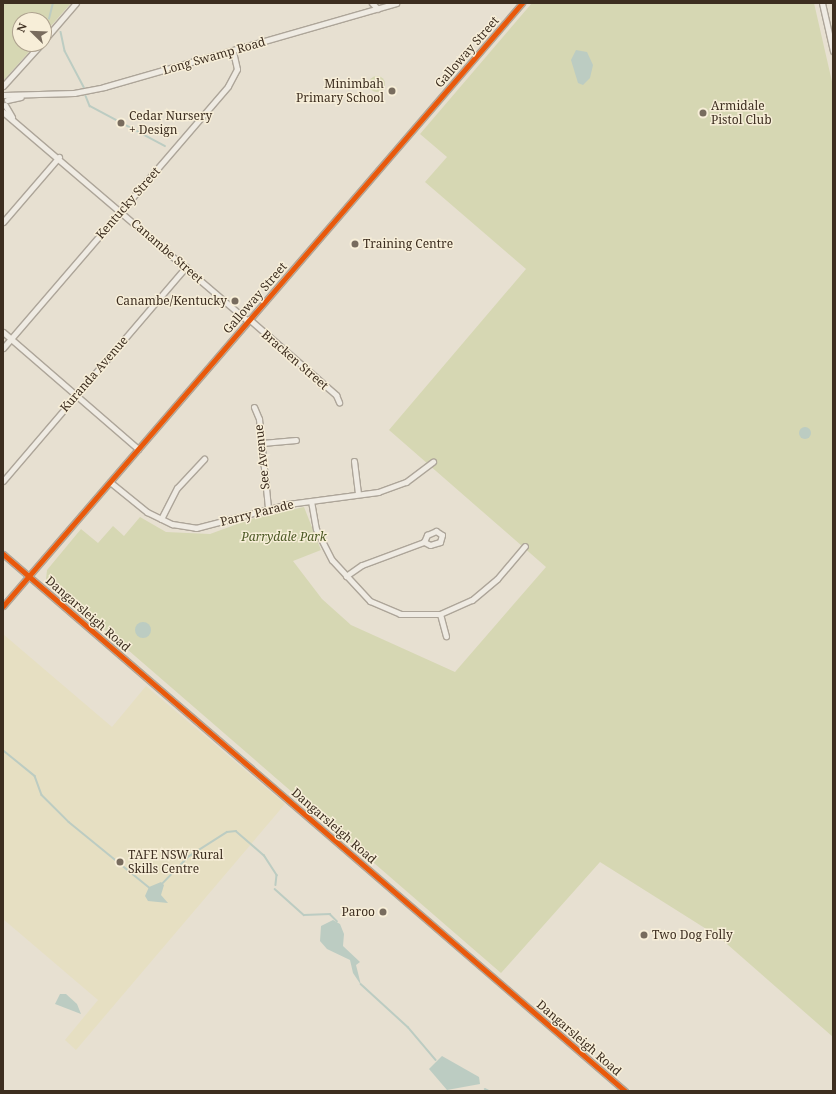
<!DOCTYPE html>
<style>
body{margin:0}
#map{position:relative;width:836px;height:1094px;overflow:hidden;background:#e7e0d1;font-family:"Noto Serif",serif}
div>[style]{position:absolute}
.farmland>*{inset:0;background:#e6dfc2}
.green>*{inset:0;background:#d6d7b3}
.round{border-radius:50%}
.water>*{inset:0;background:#bcccc2}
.stream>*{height:1.5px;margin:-0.75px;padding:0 0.75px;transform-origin:0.75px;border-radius:0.75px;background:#bcccc2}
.roads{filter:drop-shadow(1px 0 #ada599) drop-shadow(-1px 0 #ada599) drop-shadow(0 1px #ada599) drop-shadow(0 -1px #ada599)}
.minor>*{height:5px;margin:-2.5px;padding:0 2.5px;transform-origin:2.5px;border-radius:2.5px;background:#efebe3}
.cycleway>*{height:5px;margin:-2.5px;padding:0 2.5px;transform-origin:2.5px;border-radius:2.5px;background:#e8590c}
.dots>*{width:11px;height:11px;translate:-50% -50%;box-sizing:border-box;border:2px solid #f7eed8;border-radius:50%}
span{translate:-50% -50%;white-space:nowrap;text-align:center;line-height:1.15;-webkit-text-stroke:3px #f7eed8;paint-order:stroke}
.street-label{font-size:12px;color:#3d2e20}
.poi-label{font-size:12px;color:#3d2e20}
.right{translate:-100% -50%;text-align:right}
.left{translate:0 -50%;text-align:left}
.park-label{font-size:12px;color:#4d5a26;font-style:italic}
.frame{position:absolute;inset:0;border:4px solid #3d2e20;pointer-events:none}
.north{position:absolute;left:12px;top:12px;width:40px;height:40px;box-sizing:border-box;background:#f7eed8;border:1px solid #ada18e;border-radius:50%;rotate:293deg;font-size:11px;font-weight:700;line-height:16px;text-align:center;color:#3d2e20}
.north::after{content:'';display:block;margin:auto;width:14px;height:18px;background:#786c5e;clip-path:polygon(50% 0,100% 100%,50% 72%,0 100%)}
</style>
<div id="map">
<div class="farmland">
<i style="clip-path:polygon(3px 634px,112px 727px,146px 686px,285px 804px,76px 1050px,65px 1040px,98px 1000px,3px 919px)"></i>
</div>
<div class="green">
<i style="clip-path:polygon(3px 3px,71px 3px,44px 34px,44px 20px,20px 20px,20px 44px,36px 44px,3px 81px)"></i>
<i style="clip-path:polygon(532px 3px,814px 3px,833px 86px,833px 1037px,719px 937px,600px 862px,501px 973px,46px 579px,47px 570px,81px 529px,98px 543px,113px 526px,124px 536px,140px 517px,166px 532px,210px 534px,251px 519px,304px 507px,321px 550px,293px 561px,322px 599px,351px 625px,455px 672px,546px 567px,389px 430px,526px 269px,425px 182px,447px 157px,420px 134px)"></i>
<i class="round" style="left:369px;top:76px;width:16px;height:16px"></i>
</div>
<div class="water">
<i style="clip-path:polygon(576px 50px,587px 52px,593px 65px,590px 78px,583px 85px,578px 83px,571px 60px)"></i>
<i class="round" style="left:799px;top:427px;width:12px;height:12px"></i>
<i class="round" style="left:135px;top:622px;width:16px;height:16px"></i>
<i style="clip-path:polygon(161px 882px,164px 885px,161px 895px,168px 903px,148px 901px,145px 896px,149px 887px)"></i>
<i style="clip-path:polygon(333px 920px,340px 924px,344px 934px,343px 946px,360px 962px,356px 965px,361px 985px,353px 973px,350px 960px,327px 949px,320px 941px,321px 926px)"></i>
<i style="clip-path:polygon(60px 994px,66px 994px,77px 1004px,81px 1014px,55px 1004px)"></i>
<i style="clip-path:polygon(442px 1056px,479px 1077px,480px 1084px,447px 1090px,429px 1069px)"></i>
</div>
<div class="stream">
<i style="left:49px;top:19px;width:16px;rotate:-76deg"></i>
<i style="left:61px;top:32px;width:19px;rotate:78deg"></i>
<i style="left:65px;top:51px;width:41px;rotate:62.2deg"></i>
<i style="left:86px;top:96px;width:11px;rotate:68deg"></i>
<i style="left:90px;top:106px;width:85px;rotate:28.1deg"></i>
<i style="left:3px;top:750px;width:41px;rotate:39.1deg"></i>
<i style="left:35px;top:776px;width:20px;rotate:70deg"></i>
<i style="left:42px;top:795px;width:38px;rotate:45deg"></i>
<i style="left:69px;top:822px;width:104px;rotate:39.2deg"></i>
<i style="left:162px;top:884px;width:37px;rotate:-46deg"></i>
<i style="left:188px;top:857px;width:46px;rotate:-32.7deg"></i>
<i style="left:227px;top:832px;width:9px;rotate:-6deg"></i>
<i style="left:236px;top:831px;width:37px;rotate:41deg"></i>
<i style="left:264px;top:855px;width:24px;rotate:57deg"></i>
<i style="left:277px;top:875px;width:10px;rotate:96deg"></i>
<i style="left:275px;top:889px;width:39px;rotate:42deg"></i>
<i style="left:304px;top:915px;width:26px;rotate:-2deg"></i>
<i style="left:330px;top:914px;width:10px;rotate:45deg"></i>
<i style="left:361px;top:984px;width:64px;rotate:42.5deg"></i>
<i style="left:408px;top:1027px;width:43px;rotate:49.7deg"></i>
<i style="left:485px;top:1089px;width:4px;rotate:27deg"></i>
</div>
<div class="roads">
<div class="minor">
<i style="left:372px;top:3px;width:8px;rotate:45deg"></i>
<i style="left:822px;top:3px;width:49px;rotate:77.1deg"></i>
<i style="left:44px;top:40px;width:49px;rotate:-49.1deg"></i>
<i style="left:3px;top:86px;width:57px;rotate:-47.9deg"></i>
<i style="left:4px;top:95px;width:70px;rotate:-1.6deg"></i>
<i style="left:74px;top:93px;width:31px;rotate:-11deg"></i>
<i style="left:104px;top:87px;width:304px;rotate:-16deg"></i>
<i style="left:7px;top:100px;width:14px;rotate:-12deg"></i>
<i style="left:5px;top:105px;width:14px;rotate:60deg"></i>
<i style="left:3px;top:112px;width:322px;rotate:40.5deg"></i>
<i style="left:3px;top:222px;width:86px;rotate:-49.3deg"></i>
<i style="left:249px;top:319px;width:116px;rotate:41.1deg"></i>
<i style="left:336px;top:395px;width:8px;rotate:67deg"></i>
<i style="left:3px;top:332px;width:179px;rotate:40.9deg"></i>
<i style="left:3px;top:348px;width:345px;rotate:-49.3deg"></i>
<i style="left:228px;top:86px;width:19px;rotate:-62deg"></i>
<i style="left:237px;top:69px;width:17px;rotate:-103deg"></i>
<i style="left:254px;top:407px;width:13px;rotate:67deg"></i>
<i style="left:259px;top:419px;width:89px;rotate:84.2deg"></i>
<i style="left:262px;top:443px;width:34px;rotate:-5deg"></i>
<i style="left:354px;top:461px;width:33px;rotate:83deg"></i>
<i style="left:3px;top:481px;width:282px;rotate:-49.5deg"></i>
<i style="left:110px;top:482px;width:48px;rotate:39deg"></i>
<i style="left:147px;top:512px;width:28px;rotate:26deg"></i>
<i style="left:172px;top:524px;width:24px;rotate:9deg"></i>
<i style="left:196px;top:528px;width:95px;rotate:-14.6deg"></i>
<i style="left:288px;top:504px;width:91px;rotate:-7.6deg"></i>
<i style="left:378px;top:492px;width:30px;rotate:-20deg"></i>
<i style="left:406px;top:482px;width:34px;rotate:-37deg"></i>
<i style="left:311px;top:501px;width:28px;rotate:80deg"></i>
<i style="left:316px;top:529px;width:35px;rotate:63deg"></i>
<i style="left:332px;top:560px;width:56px;rotate:47.2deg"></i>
<i style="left:370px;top:601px;width:33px;rotate:23deg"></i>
<i style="left:400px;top:614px;width:40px"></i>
<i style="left:440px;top:614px;width:35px;rotate:-24deg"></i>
<i style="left:472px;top:600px;width:33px;rotate:-40deg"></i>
<i style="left:497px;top:579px;width:43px;rotate:-49.7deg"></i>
<i style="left:161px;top:519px;width:35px;rotate:-63deg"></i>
<i style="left:177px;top:488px;width:40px;rotate:-47deg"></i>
<i style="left:3px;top:554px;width:822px;rotate:40.81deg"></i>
<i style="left:346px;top:576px;width:19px;rotate:-35deg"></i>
<i style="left:362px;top:565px;width:66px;rotate:-20.4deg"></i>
<i style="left:424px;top:542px;width:8px;rotate:-67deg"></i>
<i style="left:427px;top:535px;width:10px;rotate:-24deg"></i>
<i style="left:436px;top:531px;width:7px;rotate:34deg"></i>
<i style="left:442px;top:535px;width:7px;rotate:106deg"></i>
<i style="left:440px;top:542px;width:10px;rotate:163deg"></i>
<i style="left:430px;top:545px;width:7px;rotate:-153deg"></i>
<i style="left:3px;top:606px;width:796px;rotate:-49.28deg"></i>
<i style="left:440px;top:614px;width:23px;rotate:75deg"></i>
</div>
</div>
<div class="cycleway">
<i style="left:3px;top:554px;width:822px;rotate:40.81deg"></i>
<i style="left:3px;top:606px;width:796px;rotate:-49.28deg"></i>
</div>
<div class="dots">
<i style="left:392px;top:91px;background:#786c5e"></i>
<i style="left:703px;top:113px;background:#786c5e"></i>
<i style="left:121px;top:123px;background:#786c5e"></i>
<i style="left:355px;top:244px;background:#786c5e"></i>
<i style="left:235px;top:301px;background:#786c5e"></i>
<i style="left:120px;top:862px;background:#786c5e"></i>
<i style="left:383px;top:912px;background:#786c5e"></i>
<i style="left:644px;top:935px;background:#786c5e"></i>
</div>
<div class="street-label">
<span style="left:467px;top:52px;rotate:-49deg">Galloway Street</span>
<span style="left:214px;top:56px;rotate:-16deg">Long Swamp Road</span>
<span style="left:128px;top:203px;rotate:-49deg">Kentucky Street</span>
<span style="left:167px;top:251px;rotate:41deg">Canambe Street</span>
<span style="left:255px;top:298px;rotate:-49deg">Galloway Street</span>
<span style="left:295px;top:360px;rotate:41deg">Bracken Street</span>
<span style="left:94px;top:374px;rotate:-49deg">Kuranda Avenue</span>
<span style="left:262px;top:457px;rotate:-96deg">See Avenue</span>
<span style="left:257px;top:513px;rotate:-14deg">Parry Parade</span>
<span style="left:88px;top:614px;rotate:41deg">Dangarsleigh Road</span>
<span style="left:334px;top:826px;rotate:41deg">Dangarsleigh Road</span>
<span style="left:579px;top:1038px;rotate:41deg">Dangarsleigh Road</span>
</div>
<div class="poi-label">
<span class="right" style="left:384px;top:91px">Minimbah<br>Primary School</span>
<span class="left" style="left:711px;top:113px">Armidale<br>Pistol Club</span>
<span class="left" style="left:129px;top:123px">Cedar Nursery<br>+ Design</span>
<span class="left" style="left:363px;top:244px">Training Centre</span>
<span class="right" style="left:227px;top:301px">Canambe/Kentucky</span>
<span class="left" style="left:128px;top:862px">TAFE NSW Rural<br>Skills Centre</span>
<span class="right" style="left:375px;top:912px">Paroo</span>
<span class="left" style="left:652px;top:935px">Two Dog Folly</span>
</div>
<div class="park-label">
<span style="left:284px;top:537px">Parrydale Park</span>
</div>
<div class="frame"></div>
<div class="north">N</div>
</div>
